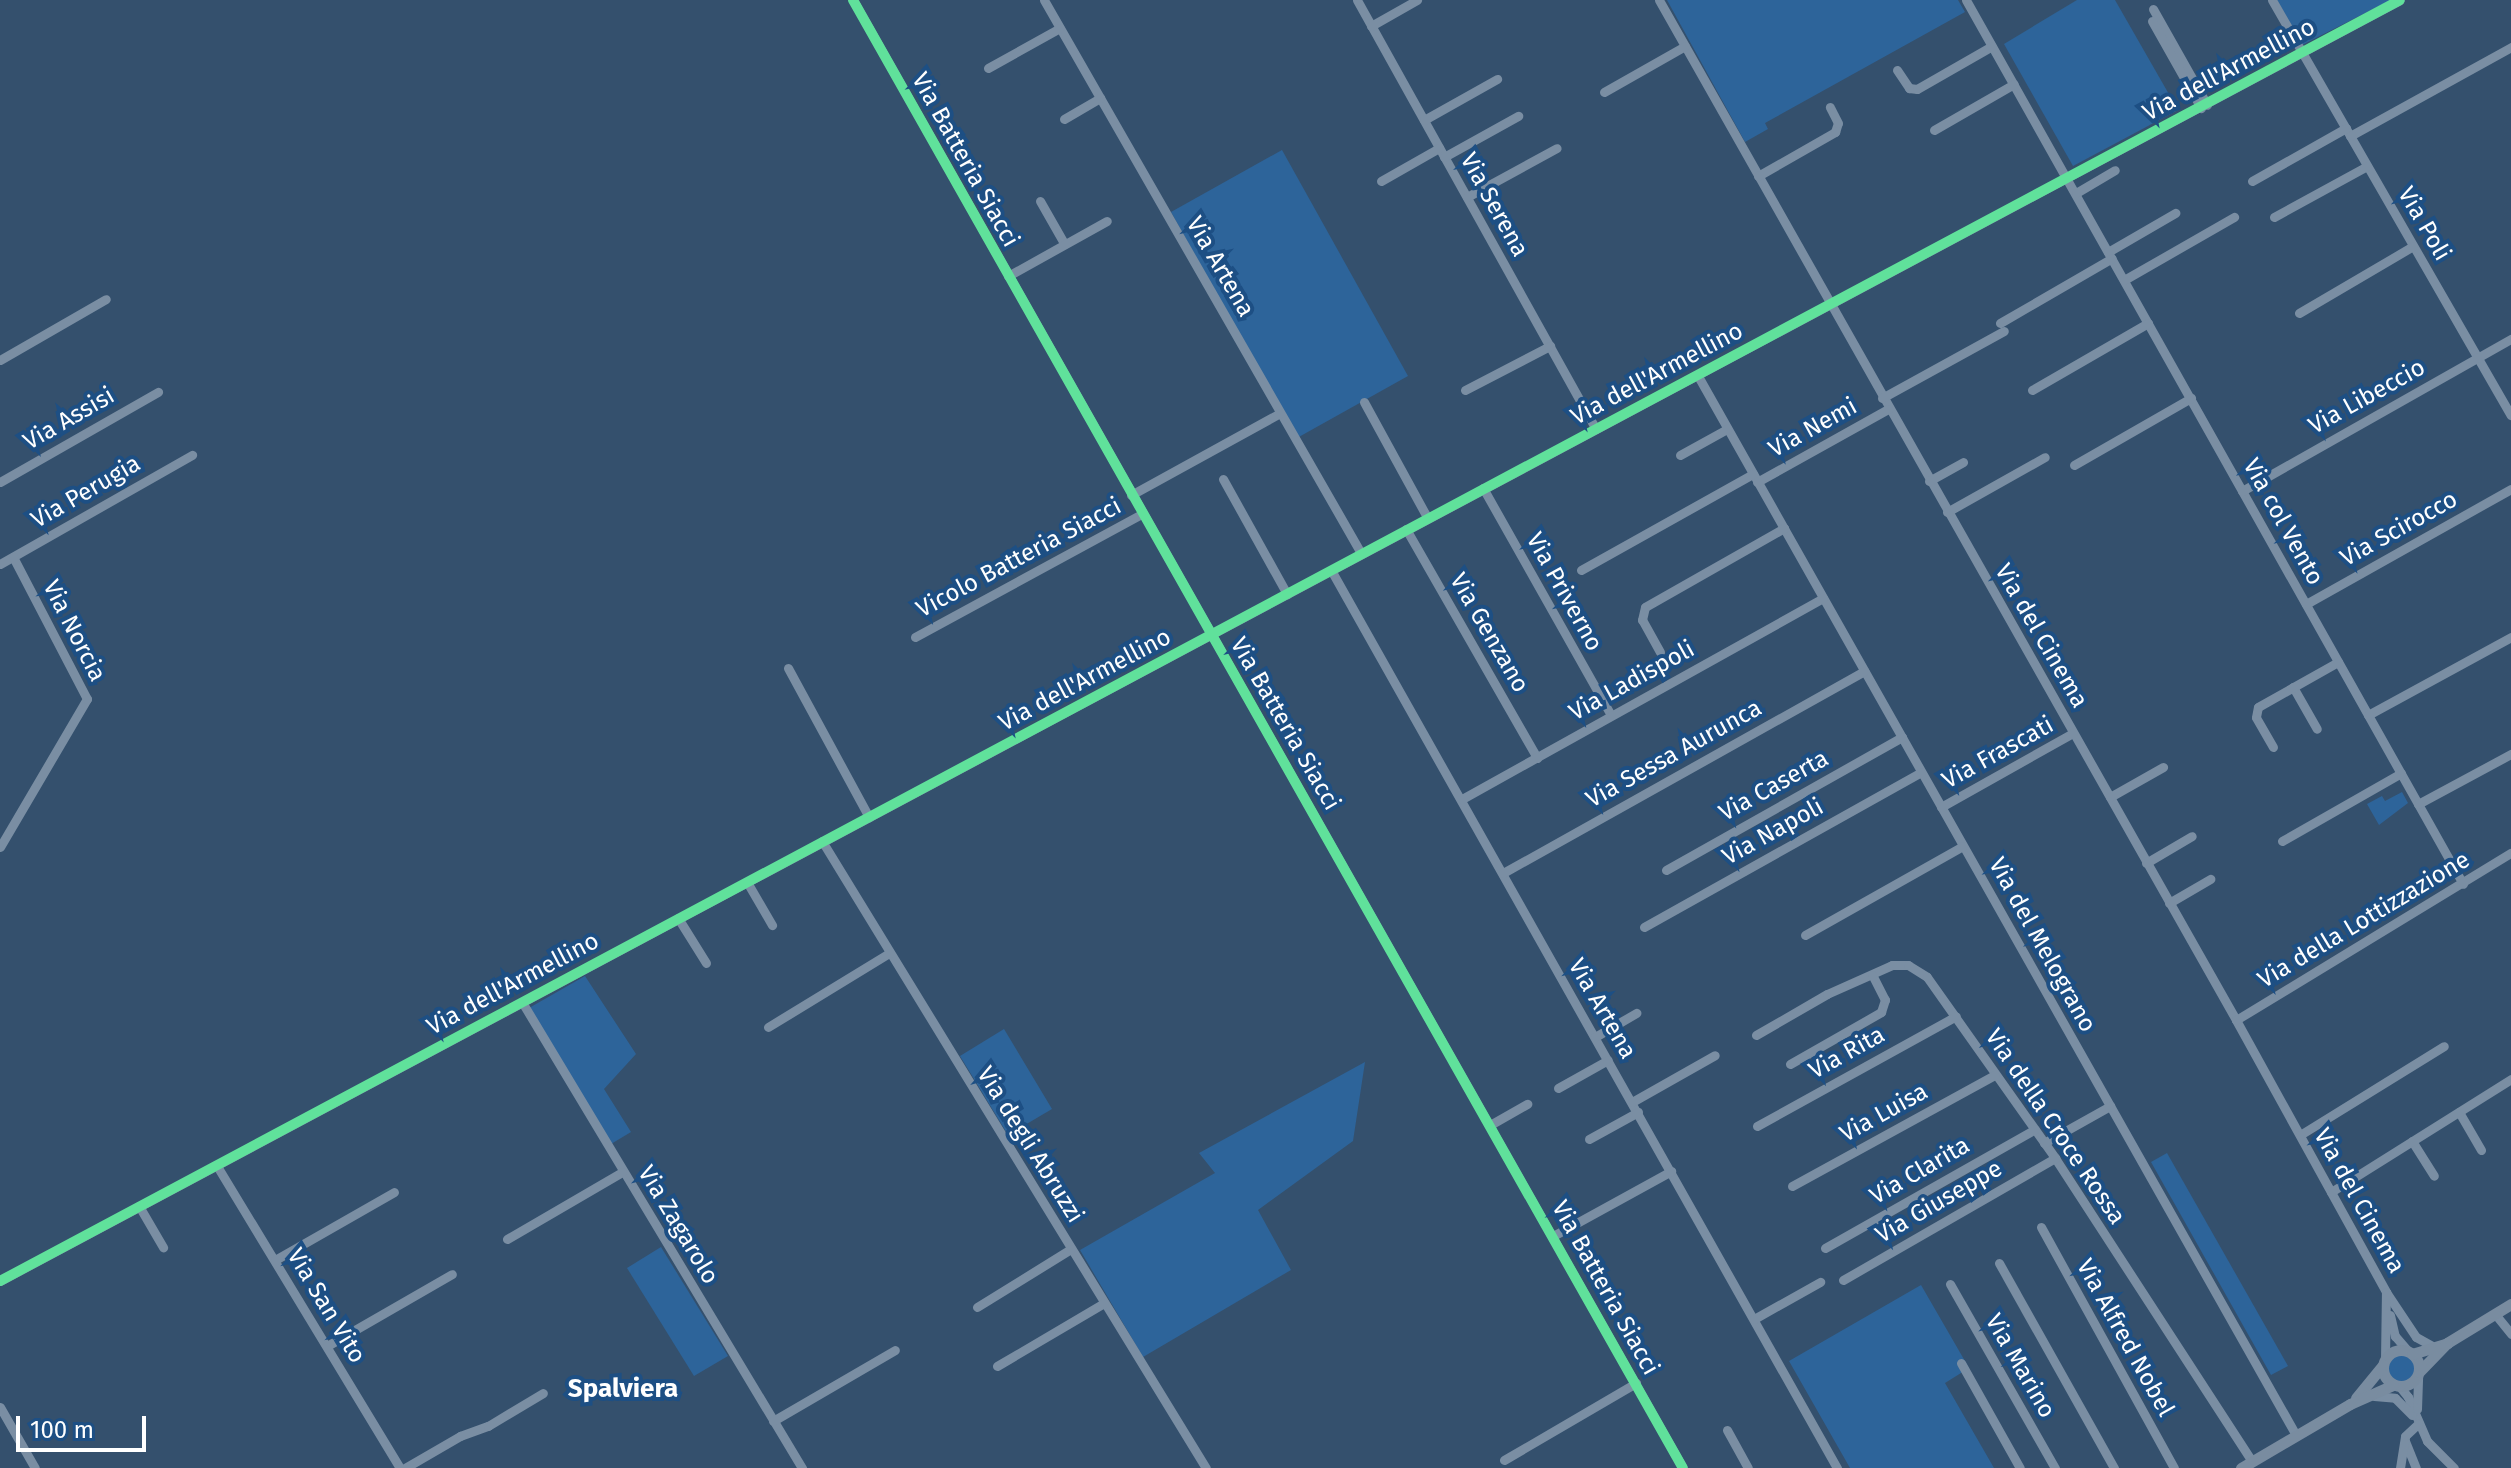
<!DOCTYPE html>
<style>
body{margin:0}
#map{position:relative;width:2511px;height:1468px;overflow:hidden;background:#34506d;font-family:"Fira Sans",sans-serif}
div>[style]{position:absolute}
.green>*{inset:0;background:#2d649a}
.round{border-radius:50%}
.minor>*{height:9px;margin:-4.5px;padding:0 4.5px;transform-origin:4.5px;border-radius:4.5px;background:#7a8ea3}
.major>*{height:11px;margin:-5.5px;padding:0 5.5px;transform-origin:5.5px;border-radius:5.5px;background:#798ca0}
.major>.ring{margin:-5.5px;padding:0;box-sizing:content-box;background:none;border:11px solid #798ca0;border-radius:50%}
.cycleway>*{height:10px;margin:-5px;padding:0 5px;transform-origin:5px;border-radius:5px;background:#60e19b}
span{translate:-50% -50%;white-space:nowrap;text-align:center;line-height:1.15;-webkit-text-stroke:8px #1d4f84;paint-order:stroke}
.street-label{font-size:24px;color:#fff}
.neighbourhood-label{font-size:26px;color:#fff;font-weight:700}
.scale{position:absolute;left:16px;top:1416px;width:130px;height:36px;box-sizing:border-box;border:4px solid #fff;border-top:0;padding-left:10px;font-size:24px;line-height:28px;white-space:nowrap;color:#fff;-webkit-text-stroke:6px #1d4f84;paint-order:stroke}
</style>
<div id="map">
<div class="green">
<i style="clip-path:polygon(1667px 0,1958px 0,1965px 12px,1765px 123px,1768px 129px,1745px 142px)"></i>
<i style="clip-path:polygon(2077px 0,2115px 0,2178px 110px,2073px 166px,2004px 44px)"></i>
<i style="clip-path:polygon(2277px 0,2391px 0,2302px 45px)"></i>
<i style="clip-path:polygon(1282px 150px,1408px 376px,1297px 438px,1171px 212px)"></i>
<i style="clip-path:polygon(2402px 792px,2408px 803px,2379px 825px,2367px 804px,2382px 796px,2385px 801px)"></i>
<i style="clip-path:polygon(585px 976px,636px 1054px,604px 1089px,631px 1132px,611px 1144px,529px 1008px)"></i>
<i style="clip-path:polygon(1004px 1029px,1052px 1109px,1008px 1135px,960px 1056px)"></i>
<i style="clip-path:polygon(1365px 1062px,1353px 1141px,1258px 1210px,1291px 1270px,1143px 1357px,1080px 1250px,1215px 1173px,1199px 1153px)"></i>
<i style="clip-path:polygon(2167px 1153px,2288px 1366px,2271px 1375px,2151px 1162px)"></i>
<i style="clip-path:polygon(661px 1247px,728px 1356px,694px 1376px,627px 1268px)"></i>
<i style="clip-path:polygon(1921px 1285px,1969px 1368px,1945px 1383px,1994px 1468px,1850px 1468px,1789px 1361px)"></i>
<i class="round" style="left:2386px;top:1353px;width:30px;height:30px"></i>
</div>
<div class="minor">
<i style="left:853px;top:0;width:1686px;rotate:60.52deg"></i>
<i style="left:1044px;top:0;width:637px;rotate:60.18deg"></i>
<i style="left:1357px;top:0;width:491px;rotate:60.9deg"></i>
<i style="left:1659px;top:0;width:1172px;rotate:60.5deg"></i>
<i style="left:2236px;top:1020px;width:311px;rotate:61.1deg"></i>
<i style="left:2386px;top:1292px;width:54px;rotate:56.3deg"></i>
<i style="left:2416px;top:1337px;width:21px;rotate:29deg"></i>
<i style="left:1966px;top:0;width:1014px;rotate:60.65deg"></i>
<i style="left:2272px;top:0;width:479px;rotate:60.1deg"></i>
<i style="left:2153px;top:9px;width:110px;rotate:60.6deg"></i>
<i style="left:2152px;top:21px;width:100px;rotate:60.6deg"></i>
<i style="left:1371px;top:26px;width:53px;rotate:-29.5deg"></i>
<i style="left:988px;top:68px;width:82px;rotate:-29.1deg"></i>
<i style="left:1897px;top:70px;width:22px;rotate:56deg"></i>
<i style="left:1909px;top:88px;width:8px;rotate:7deg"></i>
<i style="left:1917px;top:89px;width:86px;rotate:-29.8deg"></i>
<i style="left:1604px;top:92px;width:93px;rotate:-29.6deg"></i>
<i style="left:1064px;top:119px;width:42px;rotate:-30.3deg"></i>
<i style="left:1424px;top:120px;width:84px;rotate:-29.3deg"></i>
<i style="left:1934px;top:130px;width:92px;rotate:-29.9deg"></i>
<i style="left:2350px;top:136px;width:184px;rotate:-28.9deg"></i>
<i style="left:1444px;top:157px;width:85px;rotate:-29deg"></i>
<i style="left:1758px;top:176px;width:89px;rotate:-29.7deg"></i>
<i style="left:1835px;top:132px;width:9px;rotate:-72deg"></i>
<i style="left:1838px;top:123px;width:18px;rotate:-117deg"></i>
<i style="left:1381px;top:181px;width:67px;rotate:-29.6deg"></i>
<i style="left:2252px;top:181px;width:108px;rotate:-29.4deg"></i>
<i style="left:2076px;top:193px;width:45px;rotate:-30.5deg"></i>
<i style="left:1467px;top:197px;width:102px;rotate:-28.6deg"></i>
<i style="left:1040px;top:201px;width:48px;rotate:60.3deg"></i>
<i style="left:2274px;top:217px;width:106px;rotate:-28.7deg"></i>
<i style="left:2108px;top:252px;width:78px;rotate:-30.2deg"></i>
<i style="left:1008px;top:276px;width:113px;rotate:-29.1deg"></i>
<i style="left:2124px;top:280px;width:127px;rotate:-29.8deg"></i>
<i style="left:2299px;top:313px;width:132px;rotate:-30.4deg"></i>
<i style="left:2000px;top:323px;width:129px;rotate:-30.1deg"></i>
<i style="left:0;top:360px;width:122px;rotate:-29.9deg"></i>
<i style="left:1698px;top:376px;width:1216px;rotate:60.55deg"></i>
<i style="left:1465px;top:390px;width:96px;rotate:-27.4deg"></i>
<i style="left:2032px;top:390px;width:134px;rotate:-30deg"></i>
<i style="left:1882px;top:398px;width:139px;rotate:-28.8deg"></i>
<i style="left:1364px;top:402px;width:131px;rotate:61.3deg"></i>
<i style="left:1680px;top:455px;width:54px;rotate:-29deg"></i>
<i style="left:2074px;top:465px;width:135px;rotate:-29.8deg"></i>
<i style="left:1223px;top:479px;width:132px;rotate:60.9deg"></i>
<i style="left:1929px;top:481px;width:39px;rotate:-29deg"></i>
<i style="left:0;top:482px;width:182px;rotate:-29.7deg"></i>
<i style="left:1757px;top:482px;width:150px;rotate:-29.1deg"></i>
<i style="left:1483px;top:488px;width:261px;rotate:60.6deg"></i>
<i style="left:2242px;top:491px;width:309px;rotate:-29.5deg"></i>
<i style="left:1131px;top:495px;width:170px;rotate:-28.8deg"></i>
<i style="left:1947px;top:512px;width:112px;rotate:-29.3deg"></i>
<i style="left:1406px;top:529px;width:264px;rotate:60.2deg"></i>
<i style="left:0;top:564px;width:221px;rotate:-29.6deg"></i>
<i style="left:1331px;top:570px;width:1031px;rotate:60.6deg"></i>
<i style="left:1581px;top:570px;width:197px;rotate:-29.2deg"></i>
<i style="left:2306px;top:604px;width:235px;rotate:-29.3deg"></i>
<i style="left:915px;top:637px;width:258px;rotate:-28.5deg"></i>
<i style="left:1660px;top:652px;width:37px;rotate:-119deg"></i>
<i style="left:1642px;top:620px;width:13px;rotate:-77deg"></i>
<i style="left:1645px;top:607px;width:160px;rotate:-29.6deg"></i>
<i style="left:788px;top:668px;width:170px;rotate:61.5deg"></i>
<i style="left:2293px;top:687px;width:48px;rotate:60.3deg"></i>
<i style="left:2368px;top:715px;width:163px;rotate:-28.6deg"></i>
<i style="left:2273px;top:747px;width:34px;rotate:-120deg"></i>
<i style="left:2256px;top:717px;width:10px;rotate:-79deg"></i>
<i style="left:2258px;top:707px;width:92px;rotate:-29.4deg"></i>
<i style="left:2110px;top:797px;width:61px;rotate:-29.5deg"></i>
<i style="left:1462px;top:799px;width:413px;rotate:-29.1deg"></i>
<i style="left:2418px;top:804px;width:106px;rotate:-28.3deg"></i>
<i style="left:1941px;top:807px;width:151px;rotate:-29.3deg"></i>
<i style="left:822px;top:841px;width:735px;rotate:58.52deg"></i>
<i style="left:2282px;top:841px;width:137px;rotate:-29.7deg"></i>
<i style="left:0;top:847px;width:172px;rotate:-59.6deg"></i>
<i style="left:87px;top:699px;width:160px;rotate:-117.5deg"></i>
<i style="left:2146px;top:863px;width:53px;rotate:-30.4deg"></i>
<i style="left:1666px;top:870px;width:271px;rotate:-29.4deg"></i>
<i style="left:1503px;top:873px;width:414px;rotate:-29.2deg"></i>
<i style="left:747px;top:882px;width:50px;rotate:59.8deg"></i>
<i style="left:2169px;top:903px;width:48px;rotate:-30.3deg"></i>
<i style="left:678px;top:918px;width:53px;rotate:58.1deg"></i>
<i style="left:1644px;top:927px;width:317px;rotate:-29.2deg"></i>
<i style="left:1805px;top:935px;width:181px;rotate:-29.4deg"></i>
<i style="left:522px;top:1002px;width:544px;rotate:59deg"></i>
<i style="left:2236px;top:1020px;width:322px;rotate:-31.3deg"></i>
<i style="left:768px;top:1027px;width:142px;rotate:-31.4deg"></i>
<i style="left:1756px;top:1035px;width:82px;rotate:-30deg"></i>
<i style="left:1827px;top:994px;width:71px;rotate:-24deg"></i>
<i style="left:1892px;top:965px;width:16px"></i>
<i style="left:1908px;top:965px;width:22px;rotate:32deg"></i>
<i style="left:1927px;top:977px;width:222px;rotate:54.7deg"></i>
<i style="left:2055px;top:1158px;width:361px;rotate:57deg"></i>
<i style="left:1595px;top:1037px;width:48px;rotate:-30.3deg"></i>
<i style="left:1790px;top:1064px;width:105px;rotate:-29.7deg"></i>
<i style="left:1881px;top:1012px;width:13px;rotate:-72deg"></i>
<i style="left:1885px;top:1000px;width:28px;rotate:-117deg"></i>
<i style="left:1558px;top:1088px;width:57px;rotate:-29.2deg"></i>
<i style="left:1632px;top:1102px;width:95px;rotate:-29.5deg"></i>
<i style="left:2459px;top:1112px;width:44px;rotate:59.9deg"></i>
<i style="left:1490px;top:1125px;width:43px;rotate:-29.6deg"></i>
<i style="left:1757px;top:1126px;width:227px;rotate:-28.9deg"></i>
<i style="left:2300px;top:1135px;width:169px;rotate:-31.7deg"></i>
<i style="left:1589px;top:1139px;width:56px;rotate:-28.9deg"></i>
<i style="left:2412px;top:1141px;width:41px;rotate:57.8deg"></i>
<i style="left:2044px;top:1143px;width:76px;rotate:-29.3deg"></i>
<i style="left:217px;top:1166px;width:353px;rotate:58.8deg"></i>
<i style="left:1792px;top:1186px;width:231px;rotate:-28.7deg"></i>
<i style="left:2331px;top:1192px;width:213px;rotate:-32.1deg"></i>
<i style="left:139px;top:1206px;width:48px;rotate:59.7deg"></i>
<i style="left:2041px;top:1227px;width:275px;rotate:61.1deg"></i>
<i style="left:1553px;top:1236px;width:135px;rotate:-28.8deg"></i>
<i style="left:507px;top:1239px;width:133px;rotate:-30.2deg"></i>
<i style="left:1825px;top:1248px;width:241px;rotate:-29.5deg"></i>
<i style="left:275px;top:1260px;width:137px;rotate:-29.7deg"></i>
<i style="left:1999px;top:1263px;width:235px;rotate:60.7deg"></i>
<i style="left:1843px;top:1280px;width:245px;rotate:-29.9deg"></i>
<i style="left:0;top:1281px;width:2720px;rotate:-28.09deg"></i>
<i style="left:1950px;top:1284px;width:212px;rotate:60.3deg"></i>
<i style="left:977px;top:1307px;width:110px;rotate:-31.7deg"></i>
<i style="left:2495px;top:1314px;width:26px;rotate:51deg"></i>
<i style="left:2390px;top:1315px;width:22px;rotate:77deg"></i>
<i style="left:2395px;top:1336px;width:20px;rotate:49deg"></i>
<i style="left:1754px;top:1319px;width:76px;rotate:-29.3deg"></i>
<i style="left:327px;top:1346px;width:144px;rotate:-29.9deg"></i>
<i style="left:2385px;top:1360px;width:68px;rotate:-89.2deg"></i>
<i style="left:1961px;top:1363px;width:120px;rotate:60.7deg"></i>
<i style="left:997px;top:1366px;width:124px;rotate:-30.5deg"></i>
<i style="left:2400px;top:1387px;width:13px;rotate:51deg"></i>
<i style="left:2408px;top:1397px;width:48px;rotate:66.6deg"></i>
<i style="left:2427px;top:1441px;width:38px;rotate:45deg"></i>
<i style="left:2374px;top:1396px;width:21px;rotate:5deg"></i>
<i style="left:2395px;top:1398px;width:24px;rotate:45deg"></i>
<i style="left:0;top:1407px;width:70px;rotate:60.2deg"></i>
<i style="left:2417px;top:1409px;width:32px;rotate:-88deg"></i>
<i style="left:773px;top:1421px;width:141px;rotate:-30.2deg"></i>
<i style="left:1727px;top:1430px;width:43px;rotate:61.1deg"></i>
<i style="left:2405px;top:1441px;width:29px;rotate:68deg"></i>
<i style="left:1504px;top:1460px;width:153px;rotate:-30.3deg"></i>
<i style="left:405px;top:1468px;width:64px;rotate:-30.2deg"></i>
<i style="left:460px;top:1436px;width:30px;rotate:-20deg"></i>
<i style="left:488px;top:1426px;width:64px;rotate:-31deg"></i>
<i style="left:2400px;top:1468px;width:32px;rotate:-81deg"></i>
<i style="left:2405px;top:1436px;width:18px;rotate:-43deg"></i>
</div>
<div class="major">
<i class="ring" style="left:2383px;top:1350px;width:25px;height:25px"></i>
<i style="left:2412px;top:1354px;width:37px;rotate:-17deg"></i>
<i style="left:2447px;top:1343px;width:75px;rotate:-31.4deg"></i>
<i style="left:2419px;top:1372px;width:40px;rotate:-46deg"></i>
<i style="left:2356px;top:1398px;width:43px;rotate:-50.7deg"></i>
<i style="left:2241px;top:1468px;width:126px;rotate:-30.4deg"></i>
<i style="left:2350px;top:1404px;width:47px;rotate:-23.8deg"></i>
</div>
<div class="cycleway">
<i style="left:853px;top:0;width:1686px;rotate:60.52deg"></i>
<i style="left:0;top:1281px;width:2720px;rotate:-28.09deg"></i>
</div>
<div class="street-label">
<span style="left:2229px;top:70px;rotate:-28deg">Via dell'Armellino</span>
<span style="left:965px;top:160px;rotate:61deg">Via Batteria Siacci</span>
<span style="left:1494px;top:205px;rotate:61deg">Via Serena</span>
<span style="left:2424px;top:224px;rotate:60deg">Via Poli</span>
<span style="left:1220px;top:267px;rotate:60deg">Via Artena</span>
<span style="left:1657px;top:374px;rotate:-28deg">Via dell'Armellino</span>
<span style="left:2367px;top:397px;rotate:-29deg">Via Libeccio</span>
<span style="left:69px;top:419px;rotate:-30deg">Via Assisi</span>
<span style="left:1813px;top:428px;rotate:-29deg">Via Nemi</span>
<span style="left:86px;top:492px;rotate:-30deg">Via Perugia</span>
<span style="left:2283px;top:522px;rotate:61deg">Via col Vento</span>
<span style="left:2399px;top:529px;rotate:-29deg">Via Scirocco</span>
<span style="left:1019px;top:558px;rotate:-28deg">Vicolo Batteria Siacci</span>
<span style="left:1564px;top:592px;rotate:61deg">Via Priverno</span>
<span style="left:74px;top:631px;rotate:63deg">Via Norcia</span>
<span style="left:1489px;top:633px;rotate:60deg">Via Genzano</span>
<span style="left:2041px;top:636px;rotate:60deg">Via del Cinema</span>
<span style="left:1085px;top:680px;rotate:-28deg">Via dell'Armellino</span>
<span style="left:1632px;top:681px;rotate:-29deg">Via Ladispoli</span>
<span style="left:1285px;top:724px;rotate:60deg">Via Batteria Siacci</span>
<span style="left:1998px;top:753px;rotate:-29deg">Via Frascati</span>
<span style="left:1674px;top:754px;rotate:-29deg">Via Sessa Aurunca</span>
<span style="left:1774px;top:786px;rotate:-29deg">Via Caserta</span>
<span style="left:1773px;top:832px;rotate:-29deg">Via Napoli</span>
<span style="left:2364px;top:920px;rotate:-31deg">Via della Lottizzazione</span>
<span style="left:2042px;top:945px;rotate:61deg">Via del Melograno</span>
<span style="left:513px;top:984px;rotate:-28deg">Via dell'Armellino</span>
<span style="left:1602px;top:1009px;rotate:60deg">Via Artena</span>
<span style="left:1847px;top:1053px;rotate:-29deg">Via Rita</span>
<span style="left:1884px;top:1113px;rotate:-29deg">Via Luisa</span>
<span style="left:2055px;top:1127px;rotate:56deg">Via della Croce Rossa</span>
<span style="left:1030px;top:1145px;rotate:58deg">Via degli Abruzzi</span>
<span style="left:1920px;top:1171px;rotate:-30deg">Via Clarita</span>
<span style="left:2359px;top:1201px;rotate:61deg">Via del Cinema</span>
<span style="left:1939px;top:1202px;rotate:-30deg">Via Giuseppe</span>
<span style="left:678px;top:1225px;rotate:59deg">Via Zagarolo</span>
<span style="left:1605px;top:1288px;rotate:61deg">Via Batteria Siacci</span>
<span style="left:326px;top:1306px;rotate:59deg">Via San Vito</span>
<span style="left:2125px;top:1338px;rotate:61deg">Via Alfred Nobel</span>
<span style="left:2020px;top:1366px;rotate:60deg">Via Marino</span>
</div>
<div class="neighbourhood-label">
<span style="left:623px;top:1389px">Spalviera</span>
</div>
<div class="scale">100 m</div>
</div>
